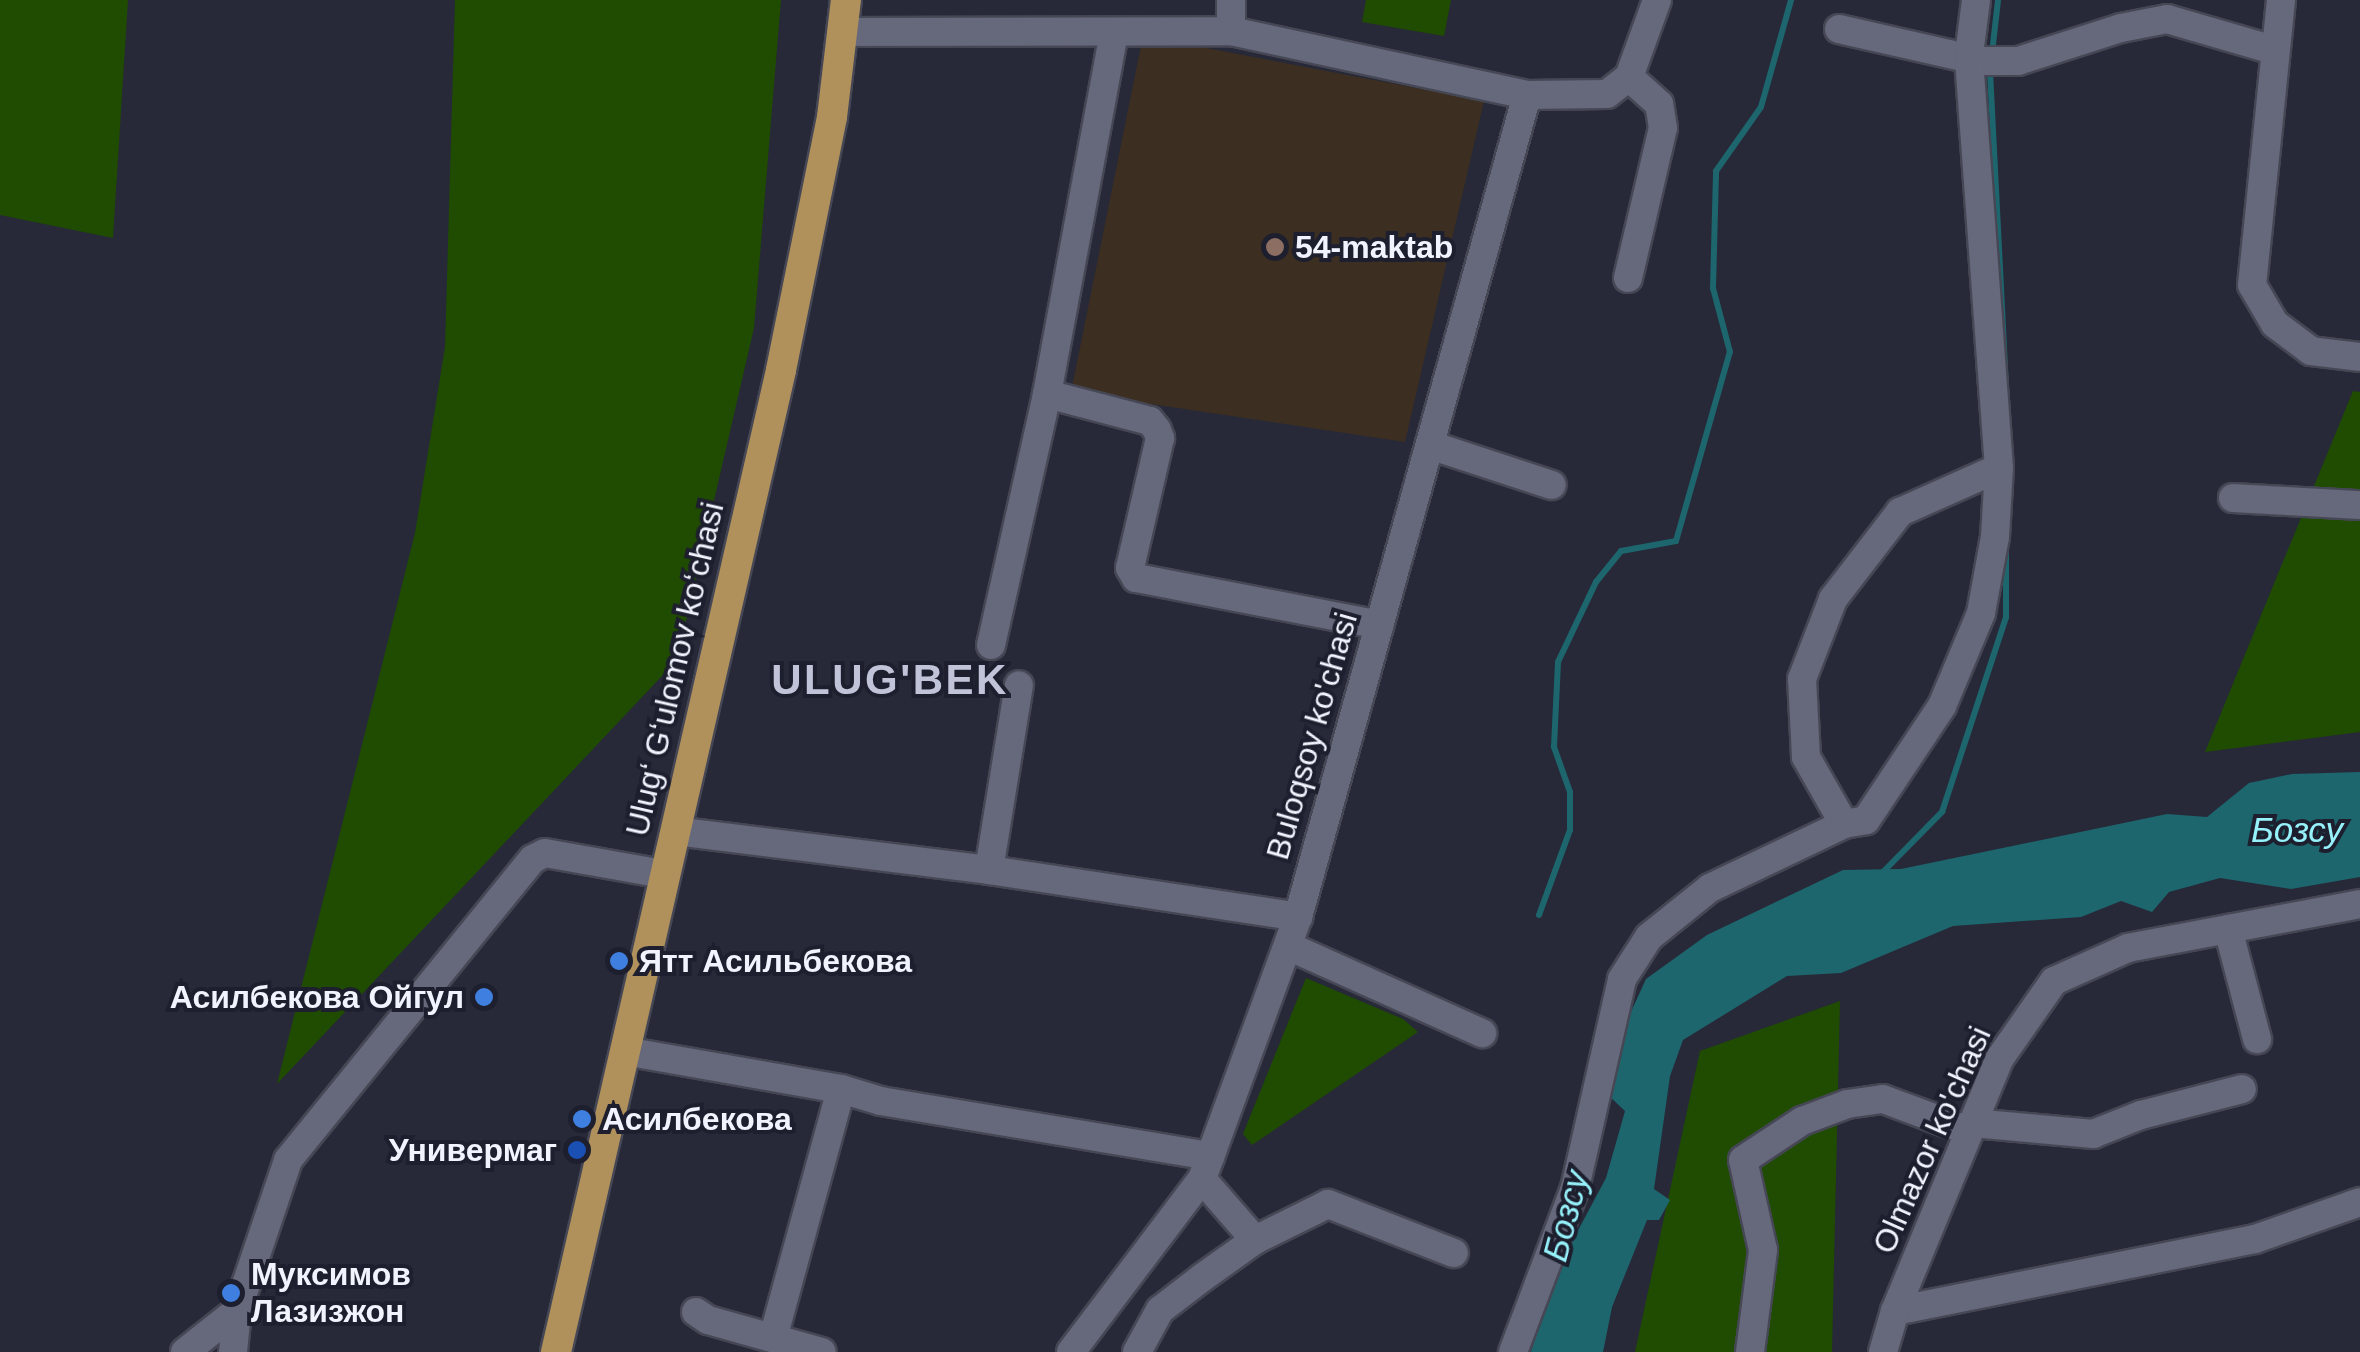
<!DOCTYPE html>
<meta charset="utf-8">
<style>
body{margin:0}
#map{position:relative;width:2360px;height:1352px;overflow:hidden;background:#272938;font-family:Arial,sans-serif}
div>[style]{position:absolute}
.education>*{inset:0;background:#3c2f21}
.green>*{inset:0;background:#1f4c00}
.water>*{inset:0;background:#1d666d}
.stream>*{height:6px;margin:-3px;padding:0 3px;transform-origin:3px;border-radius:3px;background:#1d666d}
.roads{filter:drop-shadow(2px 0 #464755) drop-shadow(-2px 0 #464755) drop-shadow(0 2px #464755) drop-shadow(0 -2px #464755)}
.minor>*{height:28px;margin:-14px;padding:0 14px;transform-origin:14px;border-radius:14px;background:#66687b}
.major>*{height:30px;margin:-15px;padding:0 15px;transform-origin:15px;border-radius:15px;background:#b1915b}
.dots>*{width:28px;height:28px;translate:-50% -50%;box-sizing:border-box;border:5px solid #1d1f2e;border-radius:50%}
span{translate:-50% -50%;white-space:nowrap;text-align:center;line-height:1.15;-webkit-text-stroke:8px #1d1f2e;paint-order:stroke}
.poi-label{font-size:32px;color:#f1f3fe;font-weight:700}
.left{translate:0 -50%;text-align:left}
.right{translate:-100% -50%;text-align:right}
.street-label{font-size:32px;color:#f1f3fe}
.water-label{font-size:35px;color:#96f1fa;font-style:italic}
.district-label{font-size:42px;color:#c1c4d9;font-weight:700;letter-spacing:2.5px}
</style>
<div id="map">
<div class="education">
<i style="clip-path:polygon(1143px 36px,1484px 101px,1405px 442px,1071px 392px)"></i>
</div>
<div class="green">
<i style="clip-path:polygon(0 0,128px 0,113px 238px,0 215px)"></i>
<i style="clip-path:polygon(455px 0,781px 0,754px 328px,677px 660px,277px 1084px,415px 533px,445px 347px)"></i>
<i style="clip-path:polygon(1366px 0,1451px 0,1444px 36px,1362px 22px)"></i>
<i style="clip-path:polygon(2353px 391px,2360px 392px,2360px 732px,2205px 752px)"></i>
<i style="clip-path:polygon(1306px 978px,1403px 1019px,1418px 1032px,1252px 1145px,1243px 1134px)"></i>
<i style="clip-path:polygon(1840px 1001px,1832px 1352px,1635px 1352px,1700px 1051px)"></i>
</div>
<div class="water">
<i style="clip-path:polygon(2360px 772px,2360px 877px,2291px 889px,2220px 878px,2169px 892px,2152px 912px,2121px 901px,2081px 917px,1953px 926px,1841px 973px,1787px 976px,1683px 1040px,1670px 1076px,1654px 1189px,1670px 1200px,1659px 1220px,1647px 1220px,1612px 1307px,1603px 1352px,1531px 1352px,1551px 1281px,1606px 1178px,1625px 1111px,1608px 1095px,1617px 1042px,1646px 979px,1707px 935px,1843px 870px,1901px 869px,2167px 814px,2207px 817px,2249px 783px,2292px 774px)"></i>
</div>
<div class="stream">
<i style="left:1992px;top:53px;width:53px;rotate:-83.5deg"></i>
<i style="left:1990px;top:71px;width:332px;rotate:87.1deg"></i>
<i style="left:1882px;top:873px;width:86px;rotate:-45.5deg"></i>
<i style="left:1942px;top:812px;width:205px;rotate:-71.8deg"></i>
<i style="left:2006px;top:617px;width:72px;rotate:-90deg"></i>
<i style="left:1539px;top:915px;width:90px;rotate:-70deg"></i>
<i style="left:1570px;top:830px;width:38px;rotate:-90deg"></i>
<i style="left:1570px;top:792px;width:48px;rotate:-109.6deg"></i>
<i style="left:1554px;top:747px;width:85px;rotate:-87.3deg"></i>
<i style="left:1558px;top:662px;width:89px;rotate:-64.6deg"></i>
<i style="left:1596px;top:582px;width:40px;rotate:-51deg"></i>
<i style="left:1621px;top:551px;width:56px;rotate:-10.3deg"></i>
<i style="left:1676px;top:541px;width:197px;rotate:-74.1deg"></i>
<i style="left:1730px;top:352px;width:66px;rotate:-104.9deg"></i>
<i style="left:1713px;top:288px;width:117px;rotate:-88.5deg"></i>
<i style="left:1716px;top:171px;width:78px;rotate:-54.9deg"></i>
<i style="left:1761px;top:107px;width:111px;rotate:-74.3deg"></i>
</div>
<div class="roads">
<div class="minor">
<i style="left:1231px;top:0;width:31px;rotate:90deg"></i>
<i style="left:2281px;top:0;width:286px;rotate:95.8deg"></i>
<i style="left:2252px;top:285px;width:45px;rotate:59.5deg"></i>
<i style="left:2275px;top:324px;width:45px;rotate:36.9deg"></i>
<i style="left:2311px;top:351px;width:49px;rotate:7deg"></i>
<i style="left:1839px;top:29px;width:145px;rotate:12.8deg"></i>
<i style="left:1980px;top:61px;width:38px"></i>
<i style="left:2018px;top:61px;width:108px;rotate:-17.8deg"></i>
<i style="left:2121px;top:28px;width:47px;rotate:-11.1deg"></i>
<i style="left:2167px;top:19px;width:111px;rotate:16.2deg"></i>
<i style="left:843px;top:32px;width:388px;rotate:-0.1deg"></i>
<i style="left:1231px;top:31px;width:303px;rotate:12.2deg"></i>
<i style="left:1527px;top:95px;width:80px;rotate:-0.7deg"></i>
<i style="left:1607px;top:94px;width:28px;rotate:-38deg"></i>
<i style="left:1629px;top:77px;width:82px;rotate:-70deg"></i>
<i style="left:1628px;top:278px;width:154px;rotate:-76.9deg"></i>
<i style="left:1663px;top:128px;width:24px;rotate:-99deg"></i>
<i style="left:1659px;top:104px;width:40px;rotate:-138deg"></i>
<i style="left:1047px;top:394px;width:106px;rotate:14.7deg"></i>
<i style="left:1150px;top:421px;width:11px;rotate:52deg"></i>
<i style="left:1157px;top:430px;width:9px;rotate:69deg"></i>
<i style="left:1160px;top:438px;width:133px;rotate:103deg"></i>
<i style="left:1130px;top:568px;width:12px;rotate:59deg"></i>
<i style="left:1136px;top:578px;width:248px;rotate:10.9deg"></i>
<i style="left:1430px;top:445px;width:128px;rotate:18.2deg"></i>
<i style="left:2233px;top:498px;width:127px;rotate:3.2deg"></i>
<i style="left:991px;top:645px;width:257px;rotate:-77.4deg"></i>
<i style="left:1047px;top:394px;width:366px;rotate:-79.5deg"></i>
<i style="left:1844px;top:824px;width:77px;rotate:-119.6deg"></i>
<i style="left:1806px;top:757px;width:78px;rotate:-92.9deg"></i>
<i style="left:1802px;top:679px;width:86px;rotate:-68.8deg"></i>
<i style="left:1833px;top:599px;width:110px;rotate:-52.4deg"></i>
<i style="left:1900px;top:512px;width:108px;rotate:-24deg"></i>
<i style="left:684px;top:832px;width:307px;rotate:7.1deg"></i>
<i style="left:989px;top:870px;width:313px;rotate:8.6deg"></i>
<i style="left:989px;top:870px;width:187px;rotate:-80.8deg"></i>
<i style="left:2228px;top:929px;width:114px;rotate:75.2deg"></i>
<i style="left:1288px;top:946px;width:213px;rotate:24.2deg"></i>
<i style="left:636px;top:1053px;width:208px;rotate:10deg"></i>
<i style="left:841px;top:1089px;width:42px;rotate:16.7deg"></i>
<i style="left:881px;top:1101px;width:334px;rotate:9.5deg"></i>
<i style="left:1973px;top:1123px;width:121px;rotate:5.2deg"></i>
<i style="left:2093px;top:1134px;width:52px;rotate:-21.6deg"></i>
<i style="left:2141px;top:1115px;width:104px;rotate:-14.4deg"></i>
<i style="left:1202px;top:1179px;width:81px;rotate:49deg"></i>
<i style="left:1895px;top:1311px;width:367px;rotate:-11.3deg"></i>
<i style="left:2255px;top:1239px;width:111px;rotate:-19.4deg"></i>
<i style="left:696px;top:1312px;width:14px;rotate:34deg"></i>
<i style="left:708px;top:1320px;width:118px;rotate:15.7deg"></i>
<i style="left:773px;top:1338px;width:258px;rotate:-74.7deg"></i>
<i style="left:185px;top:1352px;width:66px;rotate:-38.3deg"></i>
<i style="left:233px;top:1352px;width:41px;rotate:-84.4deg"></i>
<i style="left:237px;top:1311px;width:159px;rotate:-71.3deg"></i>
<i style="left:288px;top:1160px;width:388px;rotate:-50.9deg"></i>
<i style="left:533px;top:859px;width:13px;rotate:-27deg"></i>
<i style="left:545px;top:853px;width:120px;rotate:10.1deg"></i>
<i style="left:1071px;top:1352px;width:217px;rotate:-52.9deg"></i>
<i style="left:1202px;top:1179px;width:279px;rotate:-69.9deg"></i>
<i style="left:1298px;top:917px;width:853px;rotate:-74.43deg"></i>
<i style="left:1137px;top:1352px;width:48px;rotate:-61.3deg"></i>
<i style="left:1160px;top:1310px;width:54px;rotate:-37.5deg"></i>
<i style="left:1203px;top:1277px;width:64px;rotate:-35.4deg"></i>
<i style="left:1255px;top:1240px;width:81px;rotate:-26.3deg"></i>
<i style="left:1328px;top:1204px;width:135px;rotate:21.3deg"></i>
<i style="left:1513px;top:1352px;width:175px;rotate:-69.3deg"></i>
<i style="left:1575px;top:1188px;width:214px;rotate:-77.3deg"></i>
<i style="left:1622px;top:979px;width:50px;rotate:-57.3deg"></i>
<i style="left:1649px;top:937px;width:78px;rotate:-38.8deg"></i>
<i style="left:1710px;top:888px;width:148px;rotate:-25.5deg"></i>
<i style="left:1844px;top:824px;width:22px;rotate:-10deg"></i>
<i style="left:1866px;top:820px;width:137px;rotate:-56.3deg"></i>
<i style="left:1942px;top:706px;width:101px;rotate:-67.2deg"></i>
<i style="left:1981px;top:613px;width:77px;rotate:-79.6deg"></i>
<i style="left:1995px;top:537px;width:69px;rotate:-86.7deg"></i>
<i style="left:1999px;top:468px;width:414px;rotate:-94.2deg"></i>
<i style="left:1969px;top:55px;width:55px;rotate:-82.7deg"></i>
<i style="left:1750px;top:1352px;width:103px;rotate:-82.7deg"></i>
<i style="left:1763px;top:1250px;width:92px;rotate:-102.5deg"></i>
<i style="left:1743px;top:1160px;width:71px;rotate:-33.5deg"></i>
<i style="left:1802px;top:1121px;width:48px;rotate:-20.7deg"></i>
<i style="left:1847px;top:1104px;width:36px;rotate:-8deg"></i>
<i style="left:1883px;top:1099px;width:92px;rotate:20.4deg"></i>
<i style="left:1883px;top:1352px;width:43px;rotate:-73.7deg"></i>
<i style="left:1895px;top:1311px;width:274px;rotate:-67.5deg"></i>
<i style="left:2000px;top:1058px;width:94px;rotate:-55deg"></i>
<i style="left:2054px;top:981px;width:81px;rotate:-24deg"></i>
<i style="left:2128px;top:948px;width:236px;rotate:-10.7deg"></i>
</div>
<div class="major">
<i style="left:556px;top:1352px;width:1007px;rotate:-77.09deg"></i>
<i style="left:781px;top:370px;width:258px;rotate:-78.6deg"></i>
<i style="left:832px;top:117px;width:118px;rotate:-83.2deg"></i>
</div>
</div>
<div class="dots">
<i style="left:1275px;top:247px;background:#8d6e63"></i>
<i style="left:619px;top:961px;background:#3f7fe0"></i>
<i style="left:484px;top:997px;background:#3f7fe0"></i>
<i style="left:582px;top:1119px;background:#3f7fe0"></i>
<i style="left:577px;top:1150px;background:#1a4fb4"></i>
<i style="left:231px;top:1293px;background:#3f7fe0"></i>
</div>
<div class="poi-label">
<span class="left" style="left:1295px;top:247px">54-maktab</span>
<span class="left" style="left:639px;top:961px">Ятт Асильбекова</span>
<span class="right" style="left:464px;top:997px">Асилбекова Ойгул</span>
<span class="left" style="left:602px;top:1119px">Асилбекова</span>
<span class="right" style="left:557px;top:1150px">Универмаг</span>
<span class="left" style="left:251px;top:1293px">Муксимов<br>Лазизжон</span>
</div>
<div class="street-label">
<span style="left:675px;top:669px;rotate:-77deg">Ulugʻ Gʻulomov koʻchasi</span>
<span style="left:1312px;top:736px;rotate:-74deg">Buloqsoy ko'chasi</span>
<span style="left:1932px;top:1140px;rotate:-66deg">Olmazor ko'chasi</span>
</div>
<div class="water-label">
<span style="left:2297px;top:830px">Бозсу</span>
<span style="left:1566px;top:1216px;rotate:-75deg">Бозсу</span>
</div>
<div class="district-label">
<span style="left:890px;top:680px">ULUG'BEK</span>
</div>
</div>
